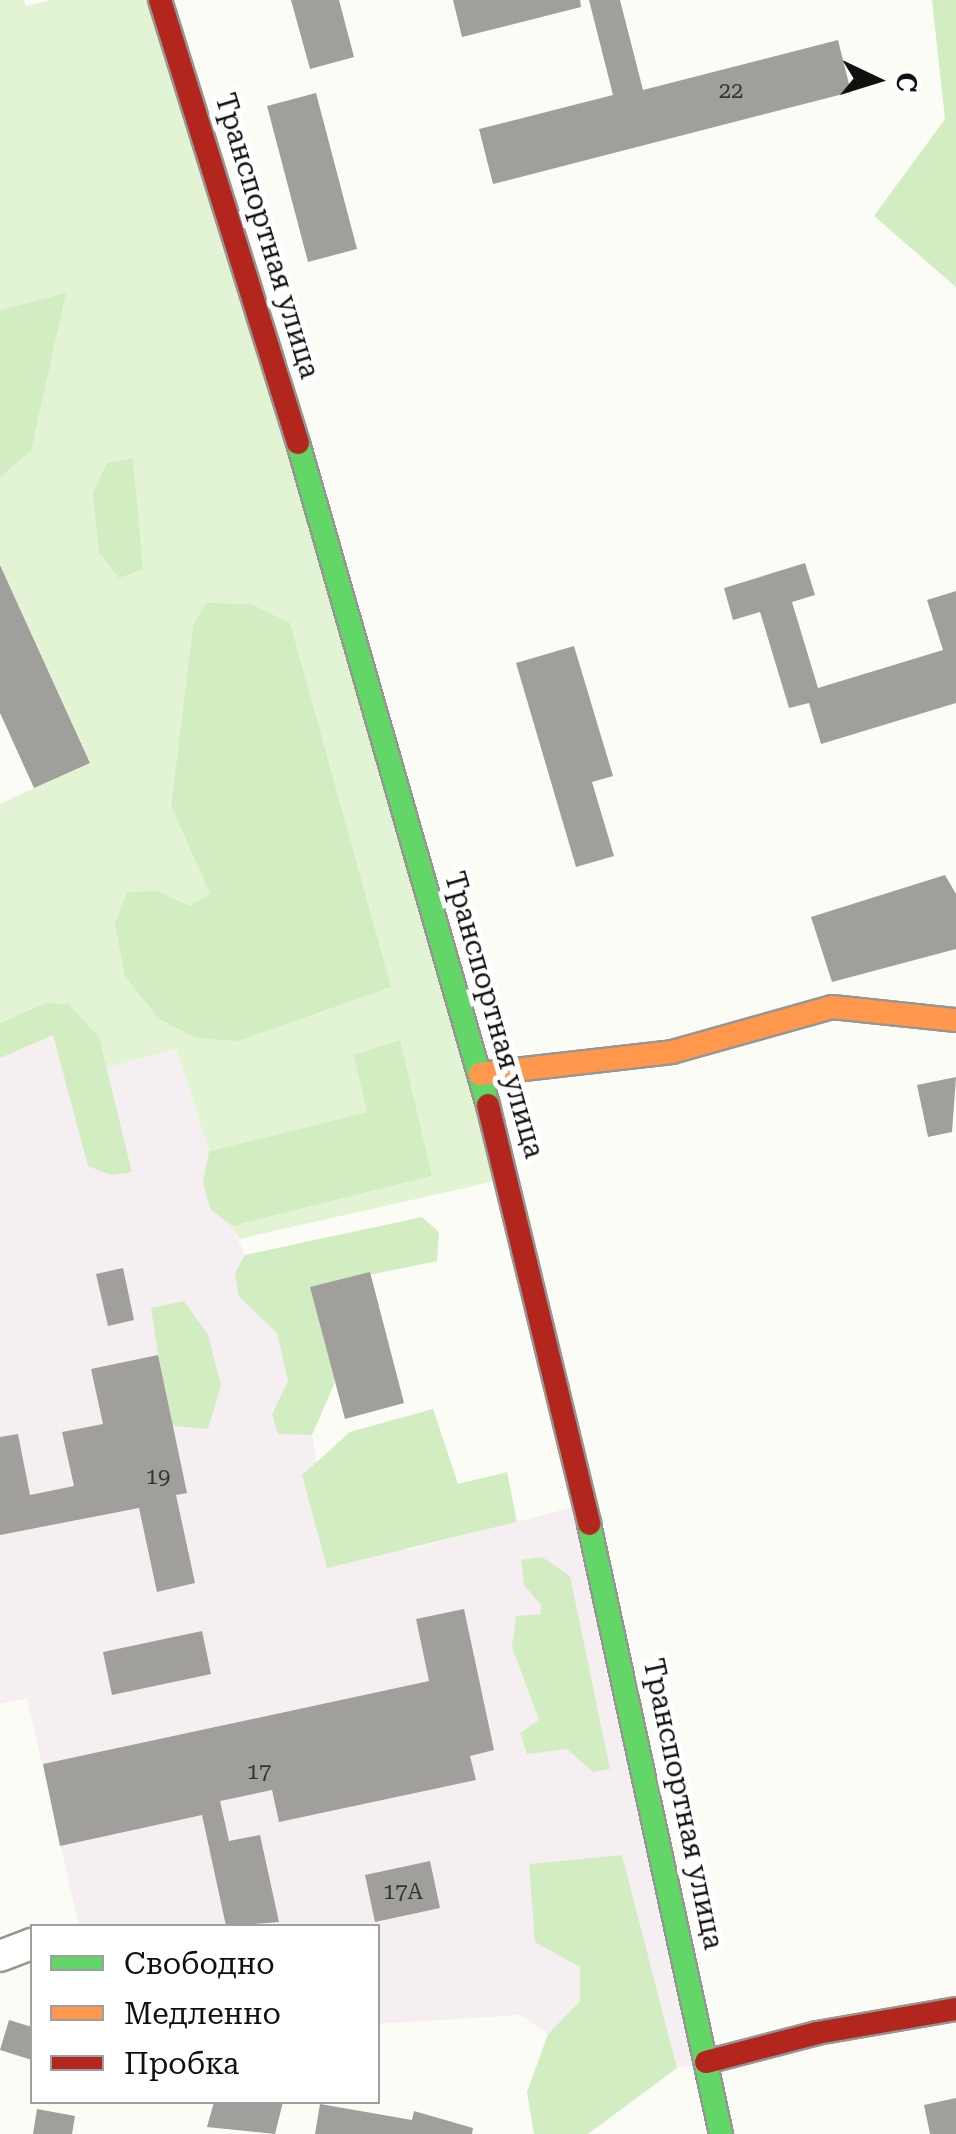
<!DOCTYPE html>
<meta charset="utf-8">
<style>
body{margin:0}
#map{position:relative;width:956px;height:2134px;overflow:hidden;background:#fcfcf6;font-family:"Roboto Serif",serif}
div>[style]{position:absolute}
.industrial>*{inset:0;background:#f5eff2}
.green>*{inset:0;background:#e3f4d4}
.forest>*{inset:0;background:#d2edc1}
.building>*{inset:0;background:#a09f9b}
.roads{filter:drop-shadow(2px 0 #969694) drop-shadow(-2px 0 #969694) drop-shadow(0 2px #969694) drop-shadow(0 -2px #969694)}
.street>*{height:30px;margin:-15px;padding:0 15px;transform-origin:15px;border-radius:15px;background:#fffffe}
.fast>*{height:22px;margin:-11px;padding:0 11px;transform-origin:11px;border-radius:11px;background:#63d668}
.slow>*{height:22px;margin:-11px;padding:0 11px;transform-origin:11px;border-radius:11px;background:#ff974d}
.jam>*{height:22px;margin:-11px;padding:0 11px;transform-origin:11px;border-radius:11px;background:#b3261e}
span{translate:-50% -50%;white-space:nowrap;text-align:center;line-height:1.15;-webkit-text-stroke:10px #fff;paint-order:stroke}
.number-label{font-size:22px;color:#343433}
.number-label span{-webkit-text-stroke-width:0}
.street-label{font-size:28px;color:#101010}
.legend{position:absolute;left:30px;top:1924px;width:350px;height:180px;box-sizing:border-box;background:#fff;border:2px solid #9f9f9f;margin:0;padding:12px 18px;list-style:none;font-size:30px;color:#101010}
.legend li{display:flex;align-items:center;gap:20px;height:50px}
.legend b{width:50px;border:2px solid #9f9f9f}
.north{position:absolute;left:826px;top:30px;width:100px;height:100px;-webkit-text-stroke:8px #fff;paint-order:stroke;rotate:94deg;font-size:28px;font-weight:700;line-height:40px;text-align:center;color:#101010}
.north::after{content:'';display:block;margin:auto;width:35px;height:45px;background:#101010;clip-path:polygon(50% 0,100% 100%,50% 72%,0 100%)}
</style>
<div id="map">
<div class="industrial">
<i style="clip-path:polygon(53px 1034px,111px 1175px,132px 1171px,106px 1068px,176px 1049px,209px 1151px,203px 1182px,210px 1209px,232px 1226px,245px 1255px,236px 1273px,239px 1297px,277px 1333px,289px 1382px,272px 1413px,278px 1433px,312px 1435px,317px 1462px,302px 1476px,408px 1550px,585px 1504px,706px 2062px,677px 2068px,621px 1855px,580px 1966px,580px 2001px,548px 2034px,521px 2015px,378px 2024px,378px 1926px,79px 1926px,27px 1698px,0 1704px,0 1058px)"></i>
</div>
<div class="green">
<i style="clip-path:polygon(evenodd,0 0,24px 0,26px 6px,50px 0,160px 0,509px 1178px,239px 1239px,232px 1226px,432px 1176px,367px 1112px,209px 1151px,176px 1049px,106px 1068px,99px 1037px,46px 1003px,0 1023px,0 804px,90px 762px,0 565px,0 477px,31px 450px,65px 294px,0 310px,0 0,206px 603px,238px 1041px,157px 891px,190px 906px,210px 894px,171px 806px,193px 625px,206px 603px)"></i>
</div>
<div class="forest">
<i style="clip-path:polygon(932px 0,956px 0,956px 287px,874px 216px,945px 119px)"></i>
<i style="clip-path:polygon(66px 293px,31px 451px,0 477px,0 310px)"></i>
<i style="clip-path:polygon(133px 458px,143px 569px,119px 578px,99px 553px,93px 493px,107px 463px)"></i>
<i style="clip-path:polygon(206px 603px,251px 604px,290px 623px,391px 987px,238px 1041px,196px 1038px,158px 1018px,125px 976px,115px 924px,127px 892px,157px 891px,190px 906px,210px 894px,171px 806px,193px 625px)"></i>
<i style="clip-path:polygon(46px 1003px,68px 1004px,99px 1037px,132px 1172px,111px 1175px,88px 1166px,53px 1035px,0 1058px,0 1023px)"></i>
<i style="clip-path:polygon(400px 1040px,432px 1176px,232px 1226px,210px 1209px,203px 1182px,209px 1151px,367px 1112px,354px 1055px)"></i>
<i style="clip-path:polygon(422px 1217px,439px 1232px,437px 1261px,311px 1287px,335px 1382px,312px 1435px,278px 1434px,272px 1414px,288px 1381px,277px 1333px,239px 1297px,235px 1273px,245px 1255px)"></i>
<i style="clip-path:polygon(184px 1301px,208px 1335px,221px 1385px,208px 1429px,173px 1426px,158px 1355px,151px 1308px)"></i>
<i style="clip-path:polygon(433px 1409px,458px 1484px,507px 1472px,517px 1522px,327px 1568px,302px 1475px,350px 1432px)"></i>
<i style="clip-path:polygon(542px 1557px,570px 1576px,610px 1769px,593px 1772px,567px 1749px,527px 1754px,520px 1733px,539px 1720px,512px 1647px,516px 1616px,540px 1614px,541px 1605px,524px 1585px,521px 1560px)"></i>
<i style="clip-path:polygon(622px 1855px,677px 2068px,588px 2134px,534px 2134px,527px 2092px,548px 2034px,580px 2001px,580px 1967px,535px 1942px,529px 1864px)"></i>
</div>
<div class="building">
<i style="clip-path:polygon(291px 0,339px 0,354px 57px,310px 69px)"></i>
<i style="clip-path:polygon(453px 0,580px 0,581px 7px,462px 37px)"></i>
<i style="clip-path:polygon(589px 0,620px 0,643px 90px,838px 40px,851px 92px,493px 184px,479px 129px,613px 95px)"></i>
<i style="clip-path:polygon(316px 93px,357px 249px,308px 262px,267px 106px)"></i>
<i style="clip-path:polygon(805px 563px,815px 595px,792px 602px,818px 688px,943px 650px,927px 600px,956px 591px,956px 703px,821px 744px,809px 703px,789px 708px,760px 612px,733px 620px,724px 588px)"></i>
<i style="clip-path:polygon(0 565px,90px 763px,34px 788px,0 713px)"></i>
<i style="clip-path:polygon(574px 646px,613px 776px,592px 782px,614px 856px,576px 867px,516px 663px)"></i>
<i style="clip-path:polygon(945px 875px,956px 894px,956px 949px,832px 982px,811px 917px)"></i>
<i style="clip-path:polygon(956px 1077px,952px 1132px,928px 1137px,917px 1085px)"></i>
<i style="clip-path:polygon(123px 1268px,134px 1320px,108px 1326px,96px 1274px)"></i>
<i style="clip-path:polygon(370px 1272px,404px 1403px,345px 1419px,310px 1287px)"></i>
<i style="clip-path:polygon(158px 1355px,187px 1493px,176px 1495px,195px 1583px,157px 1592px,139px 1508px,0 1535px,0 1437px,18px 1434px,30px 1495px,74px 1486px,62px 1432px,103px 1424px,91px 1369px)"></i>
<i style="clip-path:polygon(464px 1609px,494px 1750px,470px 1756px,476px 1780px,279px 1822px,272px 1790px,220px 1801px,229px 1841px,260px 1835px,279px 1922px,226px 1926px,202px 1815px,60px 1846px,43px 1764px,429px 1681px,416px 1619px)"></i>
<i style="clip-path:polygon(202px 1631px,211px 1674px,112px 1695px,103px 1652px)"></i>
<i style="clip-path:polygon(430px 1861px,440px 1908px,375px 1922px,365px 1875px)"></i>
<i style="clip-path:polygon(9px 2020px,32px 2027px,32px 2060px,0 2050px)"></i>
<i style="clip-path:polygon(956px 2098px,956px 2134px,930px 2134px,924px 2105px)"></i>
<i style="clip-path:polygon(214px 2102px,283px 2102px,275px 2134px,207px 2127px)"></i>
<i style="clip-path:polygon(320px 2104px,412px 2120px,414px 2111px,473px 2128px,472px 2134px,315px 2134px)"></i>
<i style="clip-path:polygon(37px 2109px,75px 2116px,72px 2134px,33px 2134px)"></i>
</div>
<div class="roads">
<div class="street">
<i style="left:0;top:1956px;width:34px;rotate:-21deg"></i>
</div>
<div class="fast">
<i style="left:298px;top:443px;width:689px;rotate:73.99deg"></i>
<i style="left:589px;top:1524px;width:624px;rotate:77.79deg"></i>
</div>
<div class="slow">
<i style="left:480px;top:1074px;width:193px;rotate:-6.5deg"></i>
<i style="left:672px;top:1052px;width:166px;rotate:-15.7deg"></i>
<i style="left:832px;top:1007px;width:125px;rotate:6deg"></i>
</div>
<div class="jam">
<i style="left:160px;top:0;width:464px;rotate:72.7deg"></i>
<i style="left:488px;top:1105px;width:431px;rotate:76.4deg"></i>
<i style="left:706px;top:2062px;width:115px;rotate:-14.6deg"></i>
<i style="left:817px;top:2033px;width:141px;rotate:-9.8deg"></i>
</div>
</div>
<div class="number-label">
<span style="left:731px;top:91px">22</span>
<span style="left:158px;top:1477px">19</span>
<span style="left:259px;top:1772px">17</span>
<span style="left:403px;top:1892px">17А</span>
</div>
<div class="street-label">
<span style="left:267px;top:236px;rotate:73deg">Транспортная улица</span>
<span style="left:494px;top:1015px;rotate:74deg">Транспортная улица</span>
<span style="left:683px;top:1804px;rotate:78deg">Транспортная улица</span>
</div>
<ul class="legend">
<li><b style="height:12px;background:#63d668"></b>Свободно</li>
<li><b style="height:12px;background:#ff974d"></b>Медленно</li>
<li><b style="height:12px;background:#b3261e"></b>Пробка</li>
</ul>
<div class="north">С</div>
</div>
